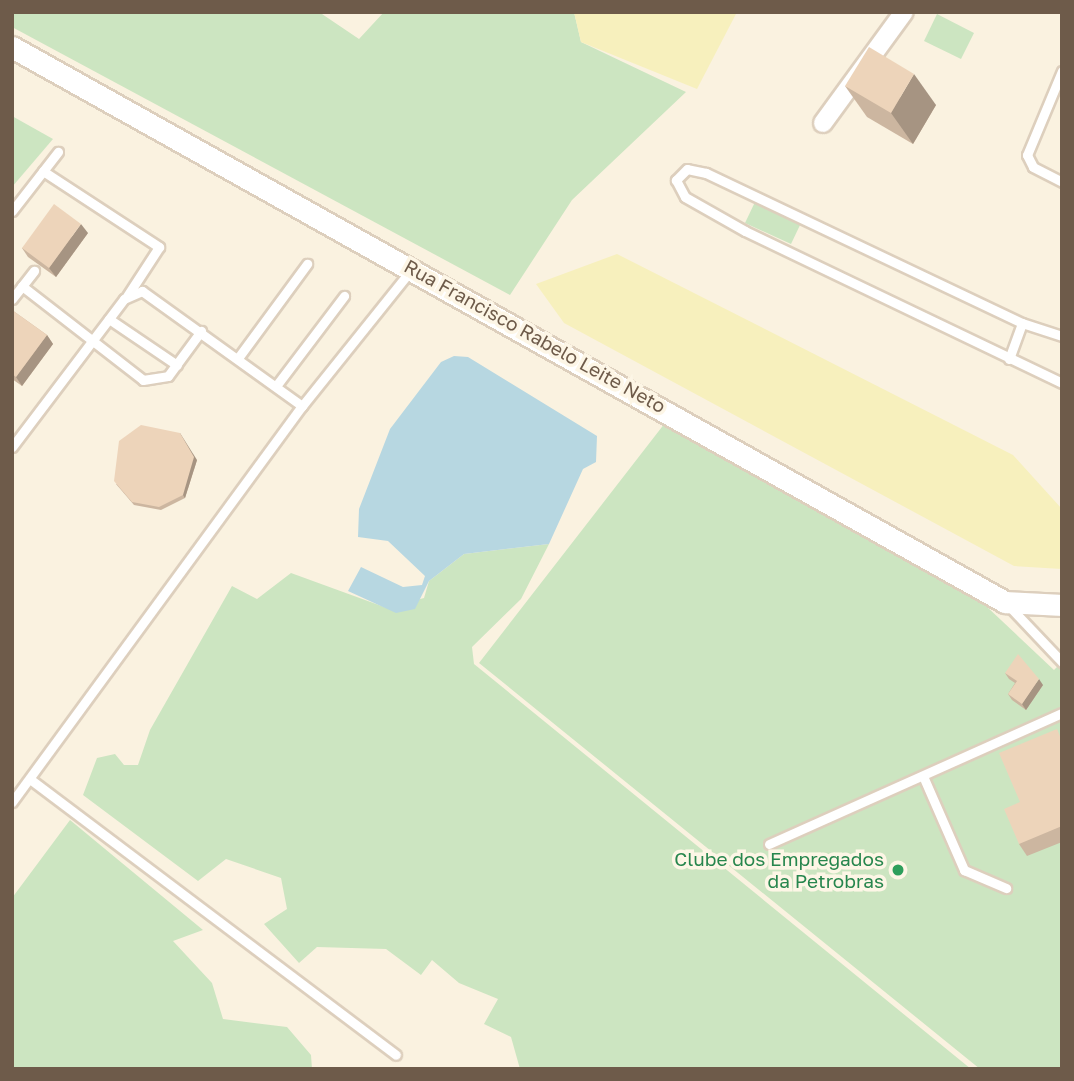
<!DOCTYPE html>
<style>
body{margin:0}
#map{position:relative;width:1074px;height:1081px;overflow:hidden;background:#faf2e0;font-family:"Golos Text",sans-serif}
div>[style]{position:absolute}
.green>*{inset:0;background:#cce5c1}
.sand>*{inset:0;background:#f7f0bd}
.water>*{inset:0;background:#b7d7e1}
.roads{filter:drop-shadow(2px 0 #ddcfbd) drop-shadow(-2px 0 #ddcfbd) drop-shadow(0 2px #ddcfbd) drop-shadow(0 -2px #ddcfbd)}
.service>*{height:9px;margin:-4.5px;padding:0 4.5px;transform-origin:4.5px;border-radius:4.5px;background:#fff}
.minor>*{height:18px;margin:-9px;padding:0 9px;transform-origin:9px;border-radius:9px;background:#fff}
.tertiary>*{height:21px;margin:-10.5px;padding:0 10.5px;transform-origin:10.5px;border-radius:10.5px;background:#fff}
.wall>*{inset:0;background:#ccb6a0}
.shaded-wall>*{inset:0;background:#a69482}
.building>*{inset:0;background:#edd4ba}
.dots>*{width:19px;height:19px;translate:-50% -50%;box-sizing:border-box;border:4px solid #fdf6e6;border-radius:50%}
span{translate:-50% -50%;white-space:nowrap;text-align:center;line-height:1.15;-webkit-text-stroke:7px #fdf6e6;paint-order:stroke}
.street-label{font-size:19px;color:#6e5b4a}
.leisure-label{font-size:19px;color:#27864d}
.right{translate:-100% -50%;text-align:right}
.frame{position:absolute;inset:0;border:14px solid #6e5b4a;pointer-events:none}
</style>
<div id="map">
<div class="green">
<i style="clip-path:polygon(12px 12px,319px 12px,359px 39px,384px 12px,574px 12px,581px 42px,686px 92px,572px 200px,510px 295px,12px 27px)"></i>
<i style="clip-path:polygon(937px 14px,974px 33px,961px 59px,924px 41px)"></i>
<i style="clip-path:polygon(12px 116px,53px 139px,12px 187px)"></i>
<i style="clip-path:polygon(755px 202px,801px 223px,791px 244px,745px 223px)"></i>
<i style="clip-path:polygon(665px 423px,969px 590px,1054px 670px,1062px 662px,1062px 1069px,980px 1069px,479px 663px)"></i>
<i style="clip-path:polygon(549px 544px,521px 599px,472px 647px,474px 664px,971px 1069px,520px 1069px,511px 1037px,484px 1024px,498px 999px,459px 983px,432px 960px,421px 975px,386px 949px,317px 947px,299px 963px,264px 924px,287px 909px,281px 878px,226px 859px,198px 881px,83px 795px,97px 758px,115px 754px,124px 765px,138px 765px,150px 730px,232px 586px,257px 599px,291px 573px,387px 608px,424px 598px,429px 581px,464px 554px)"></i>
<i style="clip-path:polygon(70px 820px,203px 930px,173px 941px,212px 983px,223px 1019px,287px 1027px,311px 1055px,312px 1069px,12px 1069px,12px 898px)"></i>
</div>
<div class="sand">
<i style="clip-path:polygon(574px 12px,737px 12px,697px 89px,581px 42px)"></i>
<i style="clip-path:polygon(617px 254px,1013px 455px,1062px 509px,1062px 569px,1014px 566px,564px 323px,536px 284px)"></i>
</div>
<div class="water">
<i style="clip-path:polygon(454px 356px,468px 357px,597px 436px,596px 462px,583px 469px,549px 544px,464px 554px,429px 581px,415px 609px,396px 613px,348px 591px,361px 567px,403px 587px,422px 585px,425px 576px,388px 541px,358px 537px,359px 509px,390px 429px,441px 362px)"></i>
</div>
<div class="roads">
<div class="service">
<i style="left:1062px;top:71px;width:91px;rotate:112.6deg"></i>
<i style="left:1027px;top:155px;width:13px;rotate:63deg"></i>
<i style="left:1033px;top:167px;width:33px;rotate:27deg"></i>
<i style="left:43px;top:171px;width:139px;rotate:33.2deg"></i>
<i style="left:159px;top:247px;width:59px;rotate:123.1deg"></i>
<i style="left:12px;top:211px;width:75px;rotate:-52.1deg"></i>
<i style="left:22px;top:286px;width:153px;rotate:37.8deg"></i>
<i style="left:143px;top:380px;width:25px;rotate:-9deg"></i>
<i style="left:168px;top:376px;width:56px;rotate:-53.7deg"></i>
<i style="left:12px;top:299px;width:36px;rotate:-52deg"></i>
<i style="left:109px;top:319px;width:82px;rotate:34.1deg"></i>
<i style="left:1062px;top:336px;width:42px;rotate:-162deg"></i>
<i style="left:1022px;top:323px;width:350px;rotate:-154.6deg"></i>
<i style="left:706px;top:173px;width:19px;rotate:-168deg"></i>
<i style="left:687px;top:169px;width:16px;rotate:135deg"></i>
<i style="left:676px;top:180px;width:19px;rotate:62deg"></i>
<i style="left:685px;top:197px;width:69px;rotate:29.5deg"></i>
<i style="left:745px;top:231px;width:352px;rotate:25.6deg"></i>
<i style="left:238px;top:358px;width:117px;rotate:-53.7deg"></i>
<i style="left:1009px;top:359px;width:38px;rotate:-70deg"></i>
<i style="left:276px;top:386px;width:113px;rotate:-52.9deg"></i>
<i style="left:12px;top:447px;width:186px;rotate:-52.9deg"></i>
<i style="left:124px;top:299px;width:20px;rotate:-24deg"></i>
<i style="left:142px;top:291px;width:197px;rotate:35.7deg"></i>
<i style="left:1008px;top:605px;width:79px;rotate:46.5deg"></i>
<i style="left:923px;top:776px;width:103px;rotate:66.4deg"></i>
<i style="left:964px;top:870px;width:46px;rotate:23.2deg"></i>
<i style="left:30px;top:779px;width:458px;rotate:37deg"></i>
<i style="left:12px;top:802px;width:491px;rotate:-53.8deg"></i>
<i style="left:302px;top:406px;width:173px;rotate:-51.3deg"></i>
<i style="left:769px;top:844px;width:321px;rotate:-24.1deg"></i>
</div>
<div class="minor">
<i style="left:823px;top:123px;width:137px;rotate:-53.9deg"></i>
</div>
<div class="tertiary">
<i style="left:12px;top:47px;width:1138px;rotate:29.2deg"></i>
<i style="left:1005px;top:602px;width:57px;rotate:3deg"></i>
</div>
</div>
<div class="wall">
<i style="clip-path:polygon(845px 86px,936px 105px,913px 144px,867px 117px)"></i>
<i style="clip-path:polygon(88px 233px,56px 277px,28px 257px,22px 248px)"></i>
<i style="clip-path:polygon(12px 310px,47px 335px,53px 344px,22px 386px,12px 379px)"></i>
<i style="clip-path:polygon(197px 460px,185px 498px,161px 510px,134px 505px,116px 484px)"></i>
<i style="clip-path:polygon(1005px 673px,1043px 685px,1026px 710px,1012px 700px,1008px 694px,1015px 683px,1009px 679px)"></i>
<i style="clip-path:polygon(1062px 736px,1062px 842px,1027px 856px,1019px 844px,1020px 802px)"></i>
</div>
<div class="shaded-wall">
<i style="clip-path:polygon(914px 74px,936px 105px,913px 144px,891px 113px)"></i>
<i style="clip-path:polygon(81px 224px,88px 233px,56px 277px,49px 268px)"></i>
<i style="clip-path:polygon(47px 335px,53px 344px,22px 386px,16px 377px)"></i>
<i style="clip-path:polygon(180px 433px,197px 460px,185px 498px,183px 495px)"></i>
<i style="clip-path:polygon(1039px 679px,1043px 685px,1026px 710px,1022px 704px)"></i>
</div>
<div class="building">
<i style="clip-path:polygon(869px 47px,914px 74px,891px 113px,845px 86px)"></i>
<i style="clip-path:polygon(54px 204px,81px 224px,49px 268px,22px 248px)"></i>
<i style="clip-path:polygon(12px 310px,47px 335px,16px 377px,12px 374px)"></i>
<i style="clip-path:polygon(141px 425px,180px 433px,194px 457px,183px 495px,159px 507px,132px 502px,114px 481px,119px 441px)"></i>
<i style="clip-path:polygon(1018px 654px,1039px 679px,1022px 704px,1008px 694px,1017px 681px,1005px 673px)"></i>
<i style="clip-path:polygon(1057px 729px,1062px 741px,1062px 826px,1019px 844px,1004px 809px,1020px 802px,999px 753px)"></i>
</div>
<div class="dots">
<i style="left:898px;top:870px;background:#2e9e5b"></i>
</div>
<div class="street-label">
<span style="left:535px;top:336px;rotate:29deg">Rua Francisco Rabelo Leite Neto</span>
</div>
<div class="leisure-label">
<span class="right" style="left:884px;top:870px">Clube dos Empregados<br>da Petrobras</span>
</div>
<div class="frame"></div>
</div>
